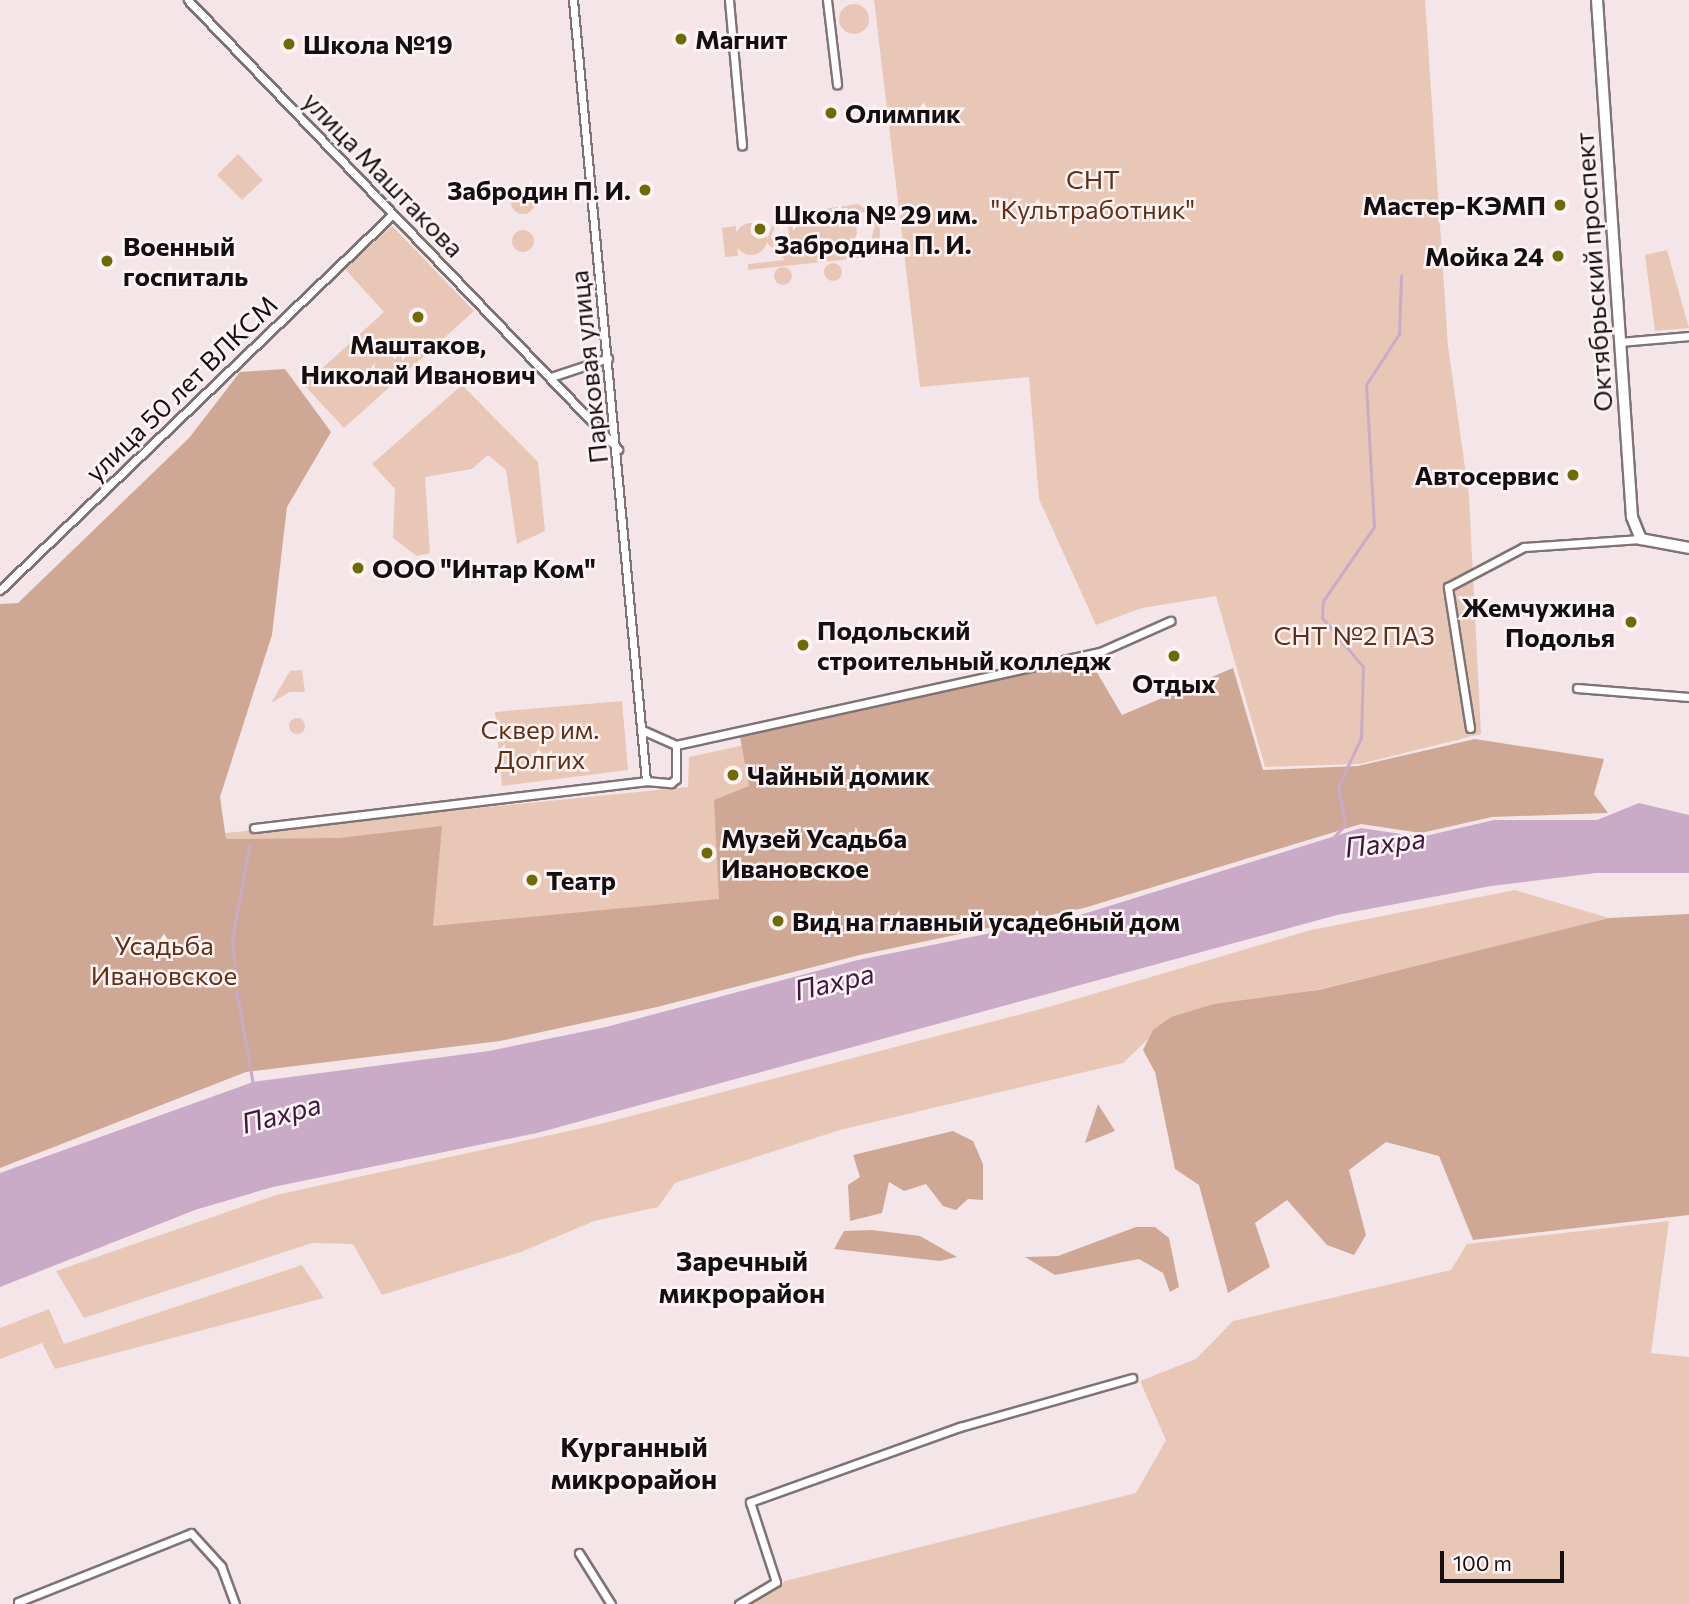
<!DOCTYPE html>
<meta charset="utf-8">
<style>
body{margin:0}
#map{position:relative;width:1689px;height:1604px;overflow:hidden;background:#f4e6e8;font-family:Commissioner,sans-serif}
div>[style]{position:absolute}
.green>*{inset:0;background:#e9c7b7}
.round{border-radius:50%}
.forest>*{inset:0;background:#cfa895}
.water>*{inset:0;background:#c9abc8}
.stream>*{height:2.5px;margin:-1.25px;padding:0 1.25px;transform-origin:1.25px;border-radius:1.25px;background:#c9abc8}
.roads{filter:drop-shadow(2px 0 #7f7375) drop-shadow(-2px 0 #7f7375) drop-shadow(0 2px #7f7375) drop-shadow(0 -2px #7f7375)}
.minor>*{height:7px;margin:-3.5px;padding:0 3.5px;transform-origin:3.5px;border-radius:3.5px;background:#fff}
.secondary>*{height:10px;margin:-5px;padding:0 5px;transform-origin:5px;border-radius:5px;background:#fff}
.dots>*{width:19px;height:19px;translate:-50% -50%;box-sizing:border-box;border:4px solid #fff4f5;border-radius:50%}
span{translate:-50% -50%;white-space:nowrap;text-align:center;line-height:1.15;-webkit-text-stroke:5px #fff4f5;paint-order:stroke}
.poi-label{font-size:26px;color:#140f10;font-weight:700}
.left{translate:0 -50%;text-align:left}
.right{translate:-100% -50%;text-align:right}
.street-label{font-size:26px;color:#140f10}
.park-label{font-size:26px;color:#612f14}
.water-label{font-size:28px;color:#3f1940;font-style:italic}
.neighbourhood-label{font-size:28px;color:#140f10;font-weight:700}
.scale{position:absolute;left:1440px;top:1551px;width:124px;height:32px;box-sizing:border-box;border:4px solid #140f10;border-top:0;padding-left:9px;font-size:21px;line-height:24px;white-space:nowrap;color:#140f10;-webkit-text-stroke:5px #fff4f5;paint-order:stroke}
</style>
<div id="map">
<div class="green">
<i style="clip-path:polygon(874px 0,1425px 0,1448px 346px,1469px 496px,1481px 734px,1360px 764px,1265px 767px,1216px 596px,1142px 608px,1096px 625px,1039px 499px,1029px 377px,920px 387px)"></i>
<i class="round" style="left:839px;top:4px;width:30px;height:30px"></i>
<i style="clip-path:polygon(238px 154px,263px 180px,242px 200px,217px 175px)"></i>
<i class="round" style="left:511px;top:190px;width:24px;height:24px"></i>
<i style="clip-path:polygon(evenodd,858px 204px,879px 218px,880px 237px,866px 251px,878px 256px,748px 270px,748px 264px,785px 260px,766px 242px,776px 216px,858px 204px,854px 211px,866px 213px,875px 225px,871px 240px,859px 247px,854px 211px,858px 204px,787px 217px,791px 254px,777px 250px,771px 237px,776px 223px,787px 217px)"></i>
<i class="round" style="left:735px;top:223px;width:32px;height:32px"></i>
<i style="clip-path:polygon(392px 226px,474px 311px,344px 428px,304px 385px,384px 312px,345px 269px)"></i>
<i style="clip-path:polygon(736px 226px,738px 256px,725px 257px,722px 228px)"></i>
<i class="round" style="left:512px;top:230px;width:22px;height:22px"></i>
<i style="clip-path:polygon(1667px 250px,1689px 328px,1655px 331px,1645px 255px)"></i>
<i class="round" style="left:824px;top:263px;width:18px;height:18px"></i>
<i class="round" style="left:774px;top:267px;width:18px;height:18px"></i>
<i style="clip-path:polygon(462px 385px,538px 462px,545px 531px,517px 544px,506px 470px,488px 455px,472px 469px,425px 477px,430px 553px,417px 556px,393px 538px,395px 489px,372px 464px)"></i>
<i style="clip-path:polygon(302px 670px,305px 692px,290px 692px,271px 703px,290px 671px)"></i>
<i style="clip-path:polygon(1085px 671px,695px 983px,54px 850px,688px 787px,689px 757px)"></i>
<i style="clip-path:polygon(622px 701px,628px 770px,502px 786px,495px 712px)"></i>
<i class="round" style="left:289px;top:718px;width:16px;height:16px"></i>
<i style="clip-path:polygon(1515px 890px,1609px 918px,1320px 989px,1171px 1017px,1123px 1063px,840px 1130px,675px 1183px,658px 1207px,594px 1221px,521px 1252px,382px 1295px,353px 1244px,312px 1243px,84px 1318px,56px 1271px,276px 1195px,596px 1125px,1052px 1006px,1311px 930px)"></i>
<i style="clip-path:polygon(1669px 1221px,1651px 1353px,1689px 1357px,1689px 1604px,748px 1604px,785px 1581px,1136px 1493px,1166px 1440px,1140px 1381px,1196px 1359px,1233px 1321px,1451px 1270px,1467px 1244px)"></i>
<i style="clip-path:polygon(302px 1265px,324px 1298px,55px 1369px,42px 1343px,0 1359px,0 1328px,49px 1309px,64px 1344px)"></i>
</div>
<div class="forest">
<i style="clip-path:polygon(285px 369px,331px 432px,287px 507px,272px 635px,220px 797px,226px 839px,339px 838px,442px 826px,433px 926px,719px 899px,714px 800px,749px 786px,740px 737px,1089px 659px,1122px 715px,1233px 668px,1263px 770px,1358px 766px,1475px 739px,1604px 759px,1594px 794px,1608px 813px,1492px 817px,1421px 833px,1361px 824px,1084px 908px,860px 955px,657px 1007px,500px 1041px,246px 1072px,0 1168px,0 604px,18px 603px,189px 438px,240px 372px)"></i>
<i style="clip-path:polygon(1689px 914px,1689px 1215px,1473px 1240px,1439px 1156px,1386px 1142px,1349px 1170px,1366px 1235px,1354px 1255px,1327px 1245px,1287px 1200px,1255px 1223px,1270px 1267px,1228px 1293px,1199px 1185px,1175px 1169px,1155px 1072px,1143px 1050px,1153px 1030px,1171px 1017px,1214px 1004px,1318px 990px,1609px 918px)"></i>
<i style="clip-path:polygon(1098px 1104px,1115px 1131px,1085px 1143px)"></i>
<i style="clip-path:polygon(953px 1131px,973px 1141px,983px 1164px,983px 1200px,968px 1199px,956px 1210px,943px 1206px,926px 1184px,904px 1191px,889px 1182px,882px 1213px,850px 1221px,848px 1185px,860px 1177px,853px 1155px)"></i>
<i style="clip-path:polygon(1136px 1227px,1155px 1227px,1169px 1238px,1179px 1287px,1170px 1292px,1163px 1273px,1139px 1259px,1055px 1275px,1025px 1257px,1058px 1256px)"></i>
<i style="clip-path:polygon(872px 1230px,920px 1236px,957px 1257px,940px 1261px,834px 1249px,844px 1231px)"></i>
</div>
<div class="water">
<i style="clip-path:polygon(1639px 803px,1689px 815px,1689px 873px,1596px 873px,1491px 886px,1337px 915px,537px 1133px,273px 1187px,195px 1210px,0 1287px,0 1173px,253px 1082px,489px 1051px,606px 1027px,858px 960px,1080px 915px,1361px 828px,1421px 837px,1494px 820px,1597px 820px)"></i>
</div>
<div class="stream">
<i style="left:1330px;top:841px;width:22px;rotate:-47deg"></i>
<i style="left:1345px;top:825px;width:39px;rotate:-100deg"></i>
<i style="left:1338px;top:787px;width:54px;rotate:-64.9deg"></i>
<i style="left:1361px;top:738px;width:71px;rotate:-88.4deg"></i>
<i style="left:1363px;top:667px;width:64px;rotate:-129.9deg"></i>
<i style="left:1322px;top:618px;width:17px;rotate:-87deg"></i>
<i style="left:1323px;top:601px;width:90px;rotate:-55.4deg"></i>
<i style="left:1374px;top:527px;width:142px;rotate:-93.2deg"></i>
<i style="left:1366px;top:385px;width:61px;rotate:-57.1deg"></i>
<i style="left:1399px;top:334px;width:58px;rotate:-88deg"></i>
<i style="left:236px;top:983px;width:44px;rotate:-95.2deg"></i>
<i style="left:232px;top:939px;width:94px;rotate:-79.5deg"></i>
<i style="left:237px;top:992px;width:91px;rotate:79.9deg"></i>
</div>
<div class="roads">
<div class="minor">
<i style="left:188px;top:0;width:622px;rotate:46.24deg"></i>
<i style="left:573px;top:0;width:784px;rotate:84.66deg"></i>
<i style="left:646px;top:781px;width:25px;rotate:5deg"></i>
<i style="left:671px;top:783px;width:6px;rotate:-39deg"></i>
<i style="left:676px;top:779px;width:34px;rotate:-90deg"></i>
<i style="left:676px;top:745px;width:37px;rotate:-156deg"></i>
<i style="left:729px;top:0;width:146px;rotate:84.9deg"></i>
<i style="left:827px;top:0;width:85px;rotate:83.2deg"></i>
<i style="left:1620px;top:342px;width:69px;rotate:-5deg"></i>
<i style="left:551px;top:377px;width:60px;rotate:-18.4deg"></i>
<i style="left:0;top:590px;width:541px;rotate:-43.73deg"></i>
<i style="left:1577px;top:688px;width:112px;rotate:4.6deg"></i>
<i style="left:1470px;top:728px;width:143px;rotate:-98.9deg"></i>
<i style="left:1448px;top:587px;width:86px;rotate:-27.8deg"></i>
<i style="left:1524px;top:547px;width:117px;rotate:-3.9deg"></i>
<i style="left:676px;top:745px;width:434px;rotate:-12.4deg"></i>
<i style="left:1100px;top:652px;width:77px;rotate:-23.9deg"></i>
<i style="left:254px;top:828px;width:395px;rotate:-6.8deg"></i>
<i style="left:579px;top:1553px;width:60px;rotate:57.9deg"></i>
<i style="left:18px;top:1602px;width:186px;rotate:-21.7deg"></i>
<i style="left:191px;top:1533px;width:45px;rotate:47.7deg"></i>
<i style="left:221px;top:1566px;width:40px;rotate:69.8deg"></i>
<i style="left:739px;top:1604px;width:43px;rotate:-30.7deg"></i>
<i style="left:776px;top:1582px;width:84px;rotate:-108deg"></i>
<i style="left:750px;top:1502px;width:223px;rotate:-19.7deg"></i>
<i style="left:960px;top:1427px;width:179px;rotate:-15.9deg"></i>
</div>
<div class="secondary">
<i style="left:1597px;top:0;width:518px;rotate:86.13deg"></i>
<i style="left:1632px;top:517px;width:24px;rotate:68deg"></i>
<i style="left:1641px;top:539px;width:49px;rotate:10.6deg"></i>
</div>
</div>
<div class="dots">
<i style="left:681px;top:39px;background:#706a04"></i>
<i style="left:289px;top:44px;background:#706a04"></i>
<i style="left:831px;top:113px;background:#706a04"></i>
<i style="left:645px;top:190px;background:#706a04"></i>
<i style="left:1560px;top:205px;background:#706a04"></i>
<i style="left:760px;top:229px;background:#706a04"></i>
<i style="left:1558px;top:256px;background:#706a04"></i>
<i style="left:107px;top:261px;background:#706a04"></i>
<i style="left:418px;top:317px;background:#706a04"></i>
<i style="left:1573px;top:475px;background:#706a04"></i>
<i style="left:358px;top:568px;background:#706a04"></i>
<i style="left:1631px;top:622px;background:#706a04"></i>
<i style="left:803px;top:645px;background:#706a04"></i>
<i style="left:1174px;top:656px;background:#706a04"></i>
<i style="left:733px;top:775px;background:#706a04"></i>
<i style="left:707px;top:853px;background:#706a04"></i>
<i style="left:532px;top:880px;background:#706a04"></i>
<i style="left:778px;top:921px;background:#706a04"></i>
</div>
<div class="poi-label">
<span class="left" style="left:695px;top:39px">Магнит</span>
<span class="left" style="left:303px;top:44px">Школа №19</span>
<span class="left" style="left:845px;top:113px">Олимпик</span>
<span class="right" style="left:631px;top:190px">Забродин П. И.</span>
<span class="right" style="left:1546px;top:205px">Мастер-КЭМП</span>
<span class="left" style="left:774px;top:229px">Школа № 29 им.<br>Забродина П. И.</span>
<span class="left" style="left:123px;top:261px">Военный<br>госпиталь</span>
<span class="right" style="left:1544px;top:256px">Мойка 24</span>
<span style="left:418px;top:359px">Маштаков,<br>Николай Иванович</span>
<span class="right" style="left:1559px;top:475px">Автосервис</span>
<span class="left" style="left:372px;top:568px">ООО "Интар Ком"</span>
<span class="right" style="left:1615px;top:622px">Жемчужина<br>Подолья</span>
<span class="left" style="left:817px;top:645px">Подольский<br>строительный колледж</span>
<span style="left:1174px;top:683px">Отдых</span>
<span class="left" style="left:747px;top:775px">Чайный домик</span>
<span class="left" style="left:721px;top:853px">Музей Усадьба<br>Ивановское</span>
<span class="left" style="left:546px;top:880px">Театр</span>
<span class="left" style="left:792px;top:921px">Вид на главный усадебный дом</span>
</div>
<div class="street-label">
<span style="left:384px;top:174px;rotate:46deg">улица Маштакова</span>
<span style="left:1593px;top:272px;rotate:-94deg">Октябрьский проспект</span>
<span style="left:588px;top:367px;rotate:-96deg">Парковая улица</span>
<span style="left:181px;top:388px;rotate:-44deg">улица 50 лет ВЛКСМ</span>
</div>
<div class="park-label">
<span style="left:1093px;top:194px">СНТ<br>"Культработник"</span>
<span style="left:1354px;top:635px">СНТ №2 ПАЗ</span>
<span style="left:540px;top:744px">Сквер им.<br>Долгих</span>
<span style="left:164px;top:960px">Усадьба<br>Ивановское</span>
</div>
<div class="water-label">
<span style="left:1385px;top:842px;rotate:-7deg">Пахра</span>
<span style="left:834px;top:981px;rotate:-13deg">Пахра</span>
<span style="left:281px;top:1113px;rotate:-15deg">Пахра</span>
</div>
<div class="neighbourhood-label">
<span style="left:742px;top:1276px">Заречный<br>микрорайон</span>
<span style="left:634px;top:1462px">Курганный<br>микрорайон</span>
</div>
<div class="scale">100 m</div>
</div>
